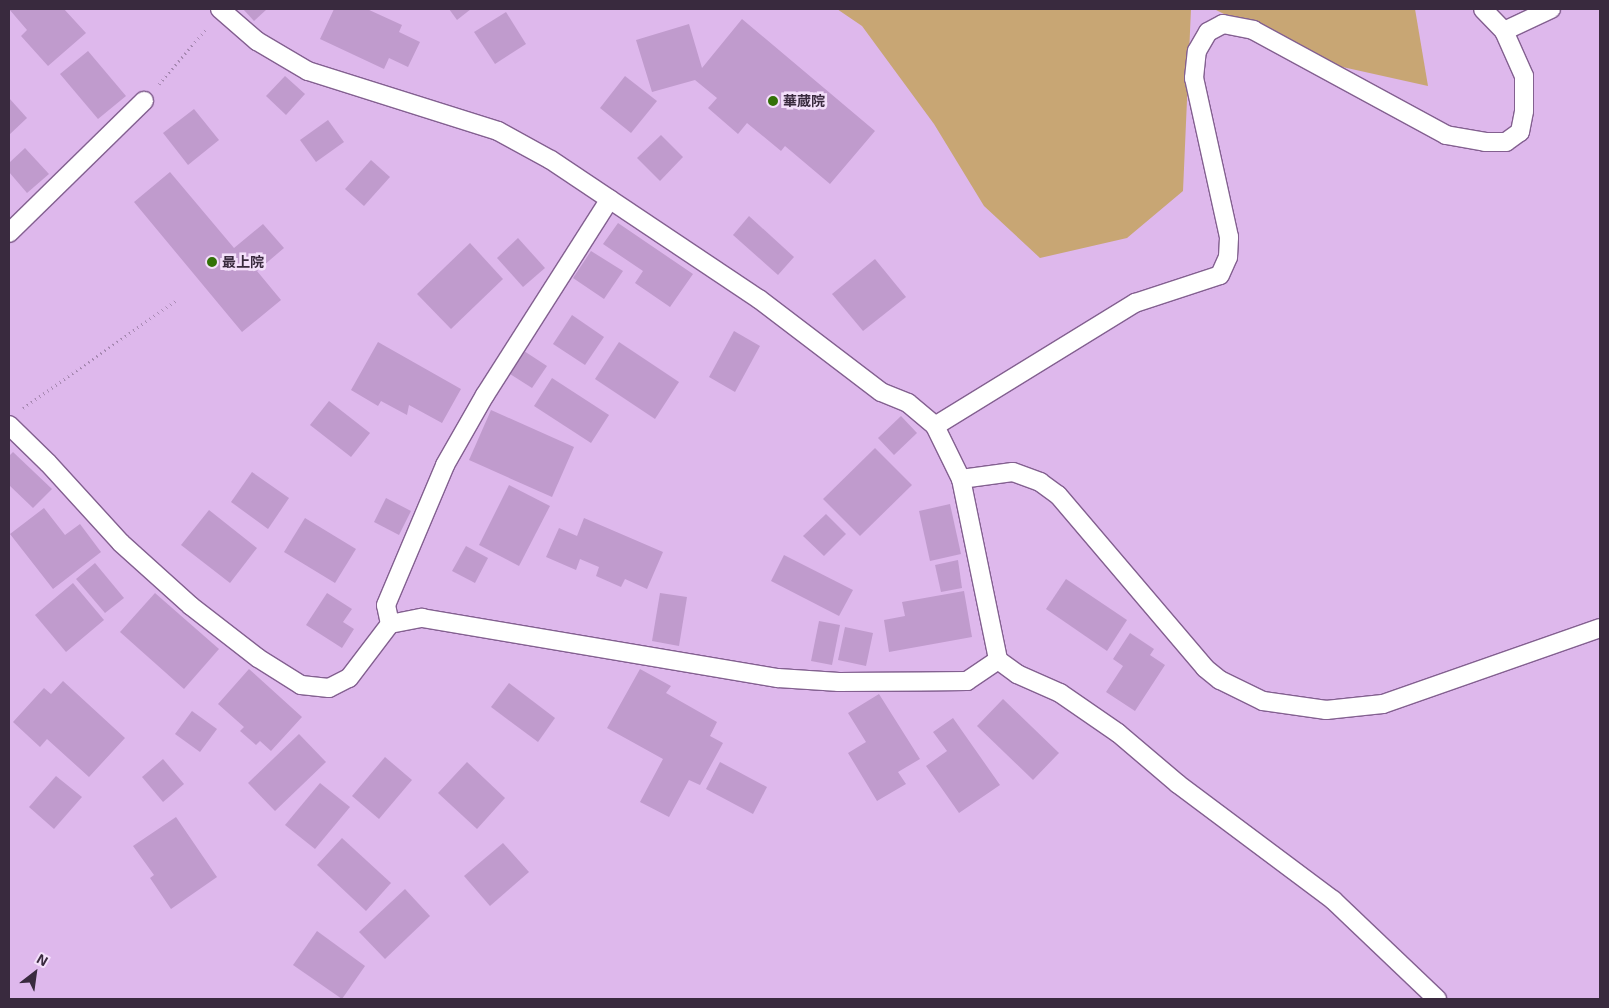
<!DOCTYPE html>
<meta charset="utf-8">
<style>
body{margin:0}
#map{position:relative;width:1609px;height:1008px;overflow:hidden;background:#deb8ec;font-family:"Exo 2","Noto Sans JP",sans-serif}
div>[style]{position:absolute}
.green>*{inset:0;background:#c8a674}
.building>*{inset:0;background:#c09bcd}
.path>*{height:3px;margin-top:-1.5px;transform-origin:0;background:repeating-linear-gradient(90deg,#a789b2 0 1px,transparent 0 5px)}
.roads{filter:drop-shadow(1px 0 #836090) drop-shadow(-1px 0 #836090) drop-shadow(0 1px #836090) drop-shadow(0 -1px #836090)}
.lane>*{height:18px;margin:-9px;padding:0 9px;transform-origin:9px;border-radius:9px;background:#fff}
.dots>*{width:14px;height:14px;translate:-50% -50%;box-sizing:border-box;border:2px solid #f4e0fb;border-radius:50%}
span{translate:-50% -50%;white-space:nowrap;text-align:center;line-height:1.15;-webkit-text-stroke:5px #f4e0fb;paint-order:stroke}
.poi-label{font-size:14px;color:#392a3e;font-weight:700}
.left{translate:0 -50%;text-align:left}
.frame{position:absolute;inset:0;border:10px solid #392a3e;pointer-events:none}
.north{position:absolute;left:10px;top:948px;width:50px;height:50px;-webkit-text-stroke:4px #f4e0fb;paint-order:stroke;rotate:30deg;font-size:14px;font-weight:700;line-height:20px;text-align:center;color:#392a3e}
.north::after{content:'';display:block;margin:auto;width:18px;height:22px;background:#392a3e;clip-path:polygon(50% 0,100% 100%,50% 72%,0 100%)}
</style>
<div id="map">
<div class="green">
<i style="clip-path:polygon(837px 9px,1191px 9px,1183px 191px,1127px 238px,1040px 258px,984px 206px,934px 124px,862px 26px)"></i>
<i style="clip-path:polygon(1214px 9px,1415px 9px,1428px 86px,1320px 62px)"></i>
</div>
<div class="building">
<i style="clip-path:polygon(9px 9px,64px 9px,86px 33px,48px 66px,21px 36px,27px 30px)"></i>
<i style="clip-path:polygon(243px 9px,267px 9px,254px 21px)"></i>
<i style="clip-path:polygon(334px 9px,367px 9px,402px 25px,399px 32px,420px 42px,408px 67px,389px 58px,384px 69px,320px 39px)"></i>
<i style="clip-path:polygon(449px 9px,471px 9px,457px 20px)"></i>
<i style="clip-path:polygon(506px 12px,526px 44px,495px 64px,474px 32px)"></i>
<i style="clip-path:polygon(742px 19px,875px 131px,830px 184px,785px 146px,781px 151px,747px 123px,738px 134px,708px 108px,717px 98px,695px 80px,652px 92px,636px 40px,689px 24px,702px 68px)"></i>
<i style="clip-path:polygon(88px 51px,126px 96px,98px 119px,60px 74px)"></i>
<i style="clip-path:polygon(285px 76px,305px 94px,286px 115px,266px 96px)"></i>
<i style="clip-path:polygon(625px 76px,657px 101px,631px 133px,600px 108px)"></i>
<i style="clip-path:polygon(9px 98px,27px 118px,9px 135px)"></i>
<i style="clip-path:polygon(194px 109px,219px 140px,188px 165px,163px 133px)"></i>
<i style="clip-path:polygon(328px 120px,344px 142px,316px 162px,300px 140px)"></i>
<i style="clip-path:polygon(661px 135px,683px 157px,660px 181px,637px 158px)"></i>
<i style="clip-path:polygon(25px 148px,49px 174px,27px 193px,9px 172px,9px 163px)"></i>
<i style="clip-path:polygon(371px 160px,390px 177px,364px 206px,345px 189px)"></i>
<i style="clip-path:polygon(170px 172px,234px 248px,263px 224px,284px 248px,257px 271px,281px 300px,242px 332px,134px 202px)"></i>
<i style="clip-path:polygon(749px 216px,794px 257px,778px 275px,733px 235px)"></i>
<i style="clip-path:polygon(618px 223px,693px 274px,670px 307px,635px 283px,643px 271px,603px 244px)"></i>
<i style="clip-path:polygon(518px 238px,545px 268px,523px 287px,497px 258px)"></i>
<i style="clip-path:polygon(470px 243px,503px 279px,451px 329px,417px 294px)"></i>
<i style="clip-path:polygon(591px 251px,623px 271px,604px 299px,573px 278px)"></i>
<i style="clip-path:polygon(875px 259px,906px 297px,863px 331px,832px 294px)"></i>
<i style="clip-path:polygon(572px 315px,604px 337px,585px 365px,553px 344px)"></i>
<i style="clip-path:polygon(734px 331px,760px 346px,735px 392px,709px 377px)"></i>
<i style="clip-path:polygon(378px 342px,461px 389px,442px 423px,409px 405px,407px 415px,381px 401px,378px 406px,351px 390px)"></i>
<i style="clip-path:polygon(619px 342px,679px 382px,655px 419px,595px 379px)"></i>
<i style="clip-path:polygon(524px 351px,547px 366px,532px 388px,510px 374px)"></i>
<i style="clip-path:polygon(552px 378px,609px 415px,591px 443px,534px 406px)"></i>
<i style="clip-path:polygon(329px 401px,370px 433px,351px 457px,310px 425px)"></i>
<i style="clip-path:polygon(491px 410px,574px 447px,552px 497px,469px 460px)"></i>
<i style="clip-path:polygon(901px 416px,917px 433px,894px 455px,878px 438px)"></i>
<i style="clip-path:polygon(875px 448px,912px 485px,860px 536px,823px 499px)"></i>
<i style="clip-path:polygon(13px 452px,52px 489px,33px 508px,9px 485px,9px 456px)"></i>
<i style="clip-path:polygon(252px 472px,289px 498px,268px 529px,231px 502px)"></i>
<i style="clip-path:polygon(509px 485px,550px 506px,519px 566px,479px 545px)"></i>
<i style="clip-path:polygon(386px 498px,411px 511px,399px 535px,374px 522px)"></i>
<i style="clip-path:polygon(950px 504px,961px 554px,930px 561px,919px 511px)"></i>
<i style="clip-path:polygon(44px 508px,65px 535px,80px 524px,101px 552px,53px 589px,10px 534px)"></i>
<i style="clip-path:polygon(209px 510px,257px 548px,230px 583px,181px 545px)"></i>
<i style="clip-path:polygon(826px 514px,846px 534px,824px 556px,803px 536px)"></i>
<i style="clip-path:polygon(305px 518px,356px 549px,335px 583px,284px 552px)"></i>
<i style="clip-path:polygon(584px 518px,663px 552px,647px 589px,625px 579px,621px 587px,596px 576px,599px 567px,580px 559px,576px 570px,546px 557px,559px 528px,577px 536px)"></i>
<i style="clip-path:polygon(466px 546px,488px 558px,475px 583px,452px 571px)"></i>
<i style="clip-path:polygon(784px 555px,853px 590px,839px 616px,771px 581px)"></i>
<i style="clip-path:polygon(958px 560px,962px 588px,941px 592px,935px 565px)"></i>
<i style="clip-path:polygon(95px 563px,124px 598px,105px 613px,76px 579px)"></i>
<i style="clip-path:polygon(1066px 579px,1127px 620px,1107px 651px,1046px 609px)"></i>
<i style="clip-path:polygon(73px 583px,104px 620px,66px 652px,35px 615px)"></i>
<i style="clip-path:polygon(964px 591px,972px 637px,889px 652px,884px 620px,905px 616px,902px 602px)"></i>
<i style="clip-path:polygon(155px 593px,219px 649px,184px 689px,120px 632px)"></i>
<i style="clip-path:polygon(327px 593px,352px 609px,343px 622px,354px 629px,342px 648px,306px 625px)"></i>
<i style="clip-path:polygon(660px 593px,687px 597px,679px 646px,652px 641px)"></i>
<i style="clip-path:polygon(819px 621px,840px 625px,832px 665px,811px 661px)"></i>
<i style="clip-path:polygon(845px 627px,873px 633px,866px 666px,838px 660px)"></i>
<i style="clip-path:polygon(1130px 633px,1154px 649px,1150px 655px,1165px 665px,1135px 711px,1106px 692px,1123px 666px,1113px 659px)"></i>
<i style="clip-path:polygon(249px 669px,302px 717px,271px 751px,260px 741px,256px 745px,240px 731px,244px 727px,218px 704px)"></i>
<i style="clip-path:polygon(640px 669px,671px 686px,666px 693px,717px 722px,710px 736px,723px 743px,700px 785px,689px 780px,669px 817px,640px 802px,663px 759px,607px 728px)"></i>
<i style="clip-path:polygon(63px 681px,125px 738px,89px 777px,47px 739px,40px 747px,13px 722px,44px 688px,51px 694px)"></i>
<i style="clip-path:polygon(509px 683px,555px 718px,538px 742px,491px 707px)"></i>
<i style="clip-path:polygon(879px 694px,920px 759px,898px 772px,906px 784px,877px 801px,848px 753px,866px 742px,848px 713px)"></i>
<i style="clip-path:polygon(1003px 699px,1059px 753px,1033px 780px,977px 726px)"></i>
<i style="clip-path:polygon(192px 711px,217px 729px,200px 752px,175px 734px)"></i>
<i style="clip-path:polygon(953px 718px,1000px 785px,959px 813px,926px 766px,947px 751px,933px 732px)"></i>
<i style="clip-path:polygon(299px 734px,326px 762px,275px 811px,248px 783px)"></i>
<i style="clip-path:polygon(385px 757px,412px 780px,379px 819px,352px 796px)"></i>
<i style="clip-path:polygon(163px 759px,184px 784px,163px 802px,142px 777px)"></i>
<i style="clip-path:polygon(467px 762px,505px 798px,477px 829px,438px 793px)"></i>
<i style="clip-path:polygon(720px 762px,767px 787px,753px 814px,706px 789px)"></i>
<i style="clip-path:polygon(56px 776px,82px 797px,54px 829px,29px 807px)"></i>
<i style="clip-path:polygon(320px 783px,350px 807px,315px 849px,285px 825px)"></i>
<i style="clip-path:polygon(176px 817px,217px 877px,171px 909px,150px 878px,154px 875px,133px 846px)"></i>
<i style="clip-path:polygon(342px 838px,391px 883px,366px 911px,317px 865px)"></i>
<i style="clip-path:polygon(503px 843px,529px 872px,490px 906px,464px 876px)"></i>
<i style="clip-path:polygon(405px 889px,430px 916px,385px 959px,359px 932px)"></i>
<i style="clip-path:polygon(317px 931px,365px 966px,342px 999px,293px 965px)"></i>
</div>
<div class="path">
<i style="left:159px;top:84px;width:74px;rotate:-49.4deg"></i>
<i style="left:23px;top:408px;width:189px;rotate:-35.1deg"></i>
</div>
<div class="roads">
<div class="lane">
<i style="left:220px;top:9px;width:49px;rotate:40.9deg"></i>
<i style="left:257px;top:41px;width:59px;rotate:30.5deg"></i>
<i style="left:308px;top:71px;width:199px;rotate:17.5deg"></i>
<i style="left:498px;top:131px;width:60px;rotate:28.7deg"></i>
<i style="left:551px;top:160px;width:250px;rotate:33.8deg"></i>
<i style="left:759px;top:299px;width:153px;rotate:37.3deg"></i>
<i style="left:881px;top:392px;width:29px;rotate:22deg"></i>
<i style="left:908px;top:403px;width:35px;rotate:40deg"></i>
<i style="left:935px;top:426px;width:59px;rotate:63.9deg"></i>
<i style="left:961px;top:479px;width:185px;rotate:78.4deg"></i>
<i style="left:998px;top:660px;width:24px;rotate:36deg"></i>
<i style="left:1017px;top:674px;width:47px;rotate:23.8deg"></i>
<i style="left:1060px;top:693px;width:70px;rotate:34.6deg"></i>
<i style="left:1118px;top:733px;width:79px;rotate:40.4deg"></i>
<i style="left:1178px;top:784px;width:194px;rotate:36.8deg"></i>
<i style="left:1333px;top:900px;width:144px;rotate:43.6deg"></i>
<i style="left:1504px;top:31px;width:52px;rotate:-25.1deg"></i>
<i style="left:9px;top:233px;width:189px;rotate:-44.4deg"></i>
<i style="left:9px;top:425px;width:54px;rotate:44.3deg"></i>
<i style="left:48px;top:463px;width:108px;rotate:47.6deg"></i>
<i style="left:121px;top:543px;width:94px;rotate:42deg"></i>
<i style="left:191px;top:606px;width:85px;rotate:37.8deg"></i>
<i style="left:258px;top:658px;width:51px;rotate:32.1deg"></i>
<i style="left:301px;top:685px;width:28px;rotate:6deg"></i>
<i style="left:329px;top:688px;width:22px;rotate:-27deg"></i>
<i style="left:349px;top:678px;width:68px;rotate:-52.8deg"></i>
<i style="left:390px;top:624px;width:33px;rotate:-11deg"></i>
<i style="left:422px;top:618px;width:361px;rotate:9.6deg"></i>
<i style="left:778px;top:678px;width:61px;rotate:3.8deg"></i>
<i style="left:839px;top:682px;width:128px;rotate:-0.4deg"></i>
<i style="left:967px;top:681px;width:37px;rotate:-34deg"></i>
<i style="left:935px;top:426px;width:235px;rotate:-31.6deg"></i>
<i style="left:1135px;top:303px;width:89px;rotate:-18.2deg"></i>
<i style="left:1220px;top:275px;width:20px;rotate:-66deg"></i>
<i style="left:1228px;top:257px;width:20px;rotate:-87deg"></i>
<i style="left:1229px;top:237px;width:163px;rotate:-102.4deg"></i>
<i style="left:1194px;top:78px;width:27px;rotate:-84deg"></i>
<i style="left:1197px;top:51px;width:22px;rotate:-60deg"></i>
<i style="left:1208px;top:32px;width:17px;rotate:-28deg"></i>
<i style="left:1223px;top:24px;width:31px;rotate:11deg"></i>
<i style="left:1253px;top:30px;width:220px;rotate:28.5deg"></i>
<i style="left:1446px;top:135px;width:40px;rotate:10deg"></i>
<i style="left:1485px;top:142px;width:21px"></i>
<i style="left:1506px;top:142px;width:17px;rotate:-36deg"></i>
<i style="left:1520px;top:132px;width:21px;rotate:-79deg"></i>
<i style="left:1524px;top:111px;width:35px;rotate:-90deg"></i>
<i style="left:1524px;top:76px;width:49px;rotate:-114deg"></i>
<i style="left:1504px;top:31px;width:30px;rotate:-134deg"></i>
<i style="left:961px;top:479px;width:52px;rotate:-7.7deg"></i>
<i style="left:1013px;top:472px;width:29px;rotate:20deg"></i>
<i style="left:1040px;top:482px;width:22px;rotate:36deg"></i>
<i style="left:1058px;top:495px;width:227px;rotate:49.6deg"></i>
<i style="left:1205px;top:668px;width:19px;rotate:39deg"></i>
<i style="left:1220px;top:680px;width:48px;rotate:26deg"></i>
<i style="left:1263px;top:701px;width:64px;rotate:8.1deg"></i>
<i style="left:1326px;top:710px;width:57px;rotate:-6deg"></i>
<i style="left:1383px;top:704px;width:230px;rotate:-19.3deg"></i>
<i style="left:390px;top:624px;width:19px;rotate:-102deg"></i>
<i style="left:386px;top:605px;width:152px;rotate:-67.1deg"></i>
<i style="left:445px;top:465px;width:81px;rotate:-60.3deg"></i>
<i style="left:485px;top:395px;width:232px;rotate:-57.5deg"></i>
</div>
</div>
<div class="dots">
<i style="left:773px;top:101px;background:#327107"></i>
<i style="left:212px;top:262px;background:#327107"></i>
</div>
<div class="poi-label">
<span class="left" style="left:783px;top:101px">華蔵院</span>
<span class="left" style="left:222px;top:262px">最上院</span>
</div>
<div class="frame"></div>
<div class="north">N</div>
</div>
